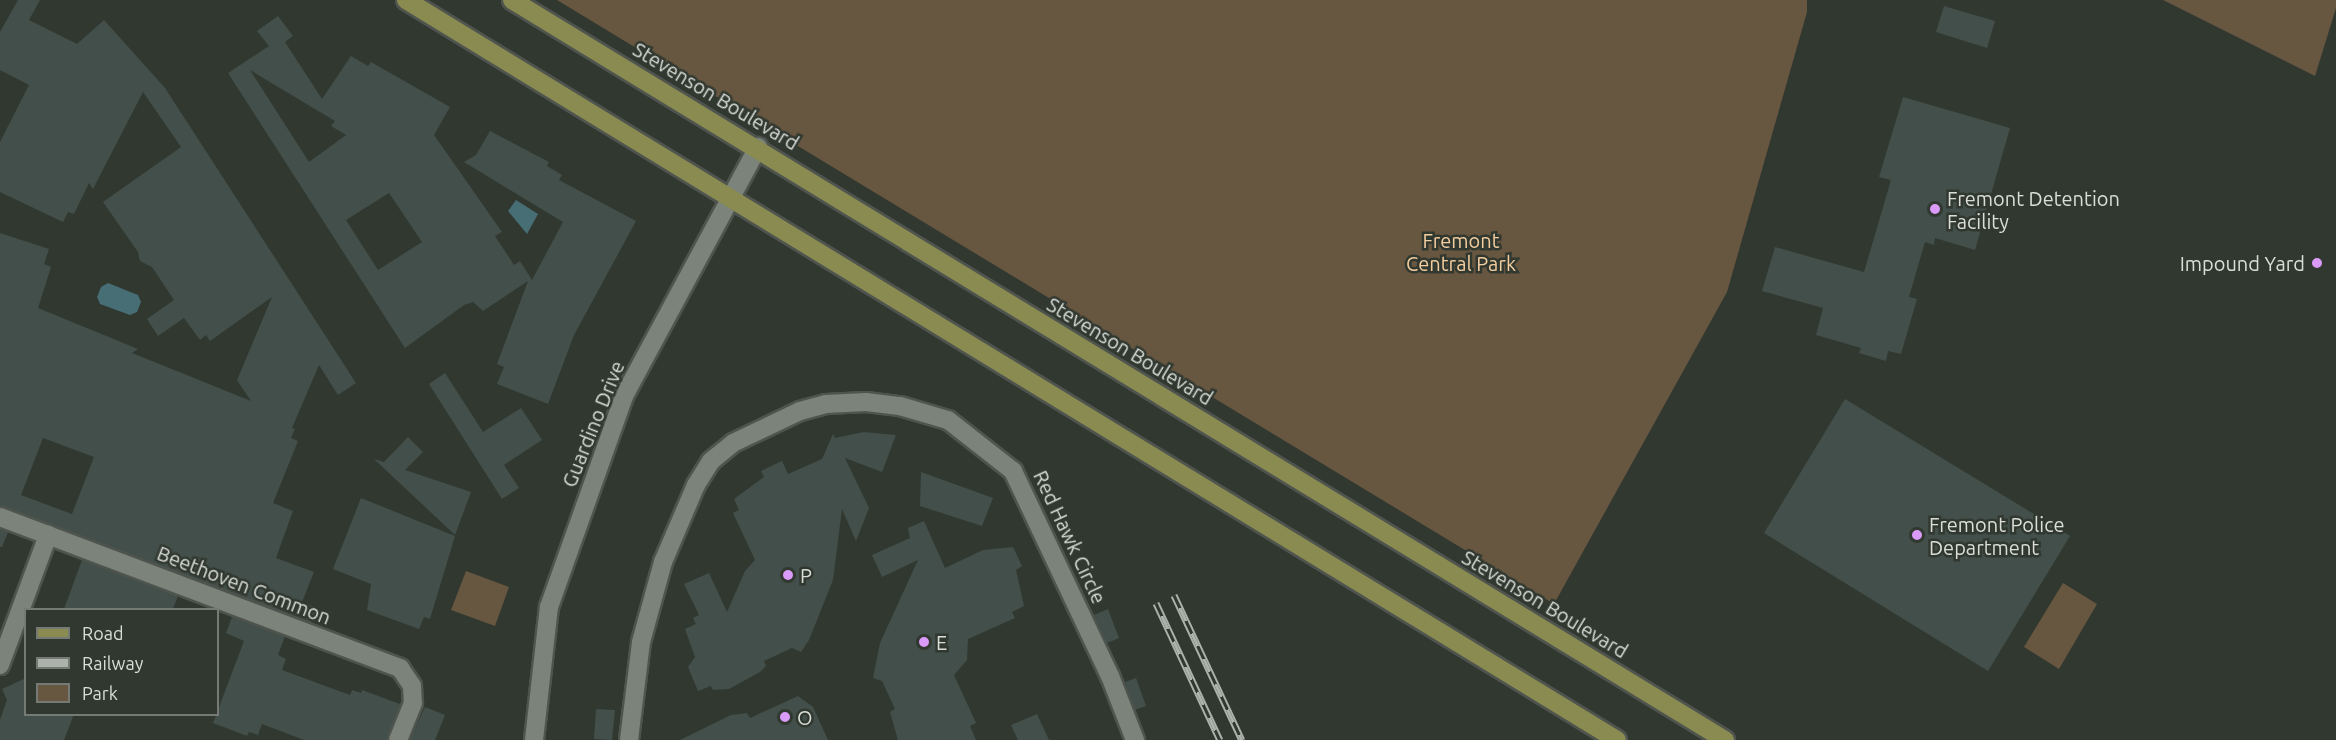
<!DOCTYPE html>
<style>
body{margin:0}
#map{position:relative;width:2336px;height:740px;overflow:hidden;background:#313830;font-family:Ubuntu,sans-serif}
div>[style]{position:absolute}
.green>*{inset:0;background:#675640}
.water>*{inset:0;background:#476d75}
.building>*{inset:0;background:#434f4b}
.roads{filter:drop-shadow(2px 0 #4f544e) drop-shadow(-2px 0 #4f544e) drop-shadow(0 2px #4f544e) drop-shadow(0 -2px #4f544e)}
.minor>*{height:18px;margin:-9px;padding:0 9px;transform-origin:9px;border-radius:9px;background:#7b837a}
.major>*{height:18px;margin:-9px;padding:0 9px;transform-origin:9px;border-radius:9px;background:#8a8b50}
.rail>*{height:7px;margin-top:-3.5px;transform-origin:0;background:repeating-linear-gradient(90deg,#313830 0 14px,#adb2ac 0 28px);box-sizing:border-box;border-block:2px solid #adb2ac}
.dots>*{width:16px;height:16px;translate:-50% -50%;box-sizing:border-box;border:3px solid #313830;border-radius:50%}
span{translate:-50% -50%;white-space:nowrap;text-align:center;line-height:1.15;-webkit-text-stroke:5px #313830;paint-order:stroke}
.street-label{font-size:20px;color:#daded9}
.poi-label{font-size:20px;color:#daded9}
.left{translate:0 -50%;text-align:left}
.right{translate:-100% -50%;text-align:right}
.park-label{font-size:20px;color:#f3cd9e}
.legend{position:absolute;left:24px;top:608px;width:195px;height:108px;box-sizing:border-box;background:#313830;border:2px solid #757a74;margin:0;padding:8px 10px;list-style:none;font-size:18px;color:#daded9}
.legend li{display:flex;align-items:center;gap:12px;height:30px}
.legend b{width:30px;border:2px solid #757a74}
</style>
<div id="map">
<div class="green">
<i style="clip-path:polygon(557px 0,1807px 0,1807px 12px,1727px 292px,1554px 604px)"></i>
<i style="clip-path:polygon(2163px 0,2336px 0,2336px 8px,2315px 76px)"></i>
<i style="clip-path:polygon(466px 571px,509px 587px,495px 626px,451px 610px)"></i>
<i style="clip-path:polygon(2063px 583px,2097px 604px,2059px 669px,2024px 647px)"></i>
</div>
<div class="water">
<i style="clip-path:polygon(516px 200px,538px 214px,527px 234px,508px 211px)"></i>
<i style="clip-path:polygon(108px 283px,138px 295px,141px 302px,137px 312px,130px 315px,100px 304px,97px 297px,101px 287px)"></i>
</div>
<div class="building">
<i style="clip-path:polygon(evenodd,18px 0,40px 0,29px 20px,77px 44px,104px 20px,165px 88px,356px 383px,338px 395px,319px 365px,292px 428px,295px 429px,291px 438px,298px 441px,273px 503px,293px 511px,276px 558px,314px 572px,302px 602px,317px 608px,312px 623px,0 506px,0 233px,49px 249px,44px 264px,51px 267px,38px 308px,138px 349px,132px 353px,251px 401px,237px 380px,272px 297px,210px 341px,206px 335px,200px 340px,184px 318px,158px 336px,147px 319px,174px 300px,152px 267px,140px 261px,138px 252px,103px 202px,181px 147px,143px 92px,93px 189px,89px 183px,74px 214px,68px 212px,63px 222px,0 192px,0 142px,29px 85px,0 70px,0 32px,18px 0,43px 438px,94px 457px,72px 514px,21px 495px,43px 438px)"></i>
<i style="clip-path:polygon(1944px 6px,1995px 21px,1987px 48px,1936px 32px)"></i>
<i style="clip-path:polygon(evenodd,278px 16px,293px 36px,285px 42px,322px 99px,351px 56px,368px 66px,371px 62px,450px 107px,434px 135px,502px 232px,495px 236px,514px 265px,520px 261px,532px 280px,563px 222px,464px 162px,476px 155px,490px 131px,549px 162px,547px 166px,562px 175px,559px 180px,636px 221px,574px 335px,548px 404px,497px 384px,504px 367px,497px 364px,528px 281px,483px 311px,473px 302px,464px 305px,405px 348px,228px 73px,269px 46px,257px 31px,278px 16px,250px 70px,335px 121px,331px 126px,346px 135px,309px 162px,250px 70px,278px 16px,389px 193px,422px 242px,378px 270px,346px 220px,389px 193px)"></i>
<i style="clip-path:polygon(1903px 97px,2010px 128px,1975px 250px,1935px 238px,1934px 245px,1925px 242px,1909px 297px,1917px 299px,1901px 354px,1888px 351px,1886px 361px,1859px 353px,1861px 348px,1816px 335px,1823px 308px,1762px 291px,1775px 247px,1864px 272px,1891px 180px,1879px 177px)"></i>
<i style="clip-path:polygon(445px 373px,483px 432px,521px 408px,542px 440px,504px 465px,519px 488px,502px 499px,429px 384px)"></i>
<i style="clip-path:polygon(1845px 399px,2070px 536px,1988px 671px,1764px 533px)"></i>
<i style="clip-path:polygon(864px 432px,896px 435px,882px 472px,845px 458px,869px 508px,856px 541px,842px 509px,833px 580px,809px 640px,801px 652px,792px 648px,764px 661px,766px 666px,760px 672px,729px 689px,713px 690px,711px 686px,698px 691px,688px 667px,695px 657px,685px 629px,696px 624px,693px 618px,699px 615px,684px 584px,709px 573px,727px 612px,745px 571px,755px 560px,733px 513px,739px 510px,734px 499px,764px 477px,761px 471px,782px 461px,788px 474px,822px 459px,833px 434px,835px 438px)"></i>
<i style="clip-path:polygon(408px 437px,423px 452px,405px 470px,471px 492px,455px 535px,374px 459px,384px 462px)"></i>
<i style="clip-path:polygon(921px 472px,993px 498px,982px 526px,920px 506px)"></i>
<i style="clip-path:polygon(361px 498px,455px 536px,430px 619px,424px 617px,419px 629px,367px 610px,371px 584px,333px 569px)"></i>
<i style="clip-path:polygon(924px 521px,945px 568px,983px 550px,1013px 547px,1022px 566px,1016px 570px,1024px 606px,1012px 612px,1015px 618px,968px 639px,967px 660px,954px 675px,976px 723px,970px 726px,976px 740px,898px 740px,890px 712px,895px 709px,882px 681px,873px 678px,880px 643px,918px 560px,882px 577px,872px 555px,910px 538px,908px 528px)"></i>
<i style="clip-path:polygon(0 529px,8px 532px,2px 547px,0 547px)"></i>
<i style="clip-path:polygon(82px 560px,178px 596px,173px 609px,64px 609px)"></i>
<i style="clip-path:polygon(1108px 609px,1119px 638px,1107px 643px,1094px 615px)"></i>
<i style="clip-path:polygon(232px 617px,285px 636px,278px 655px,286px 659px,282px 670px,350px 695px,352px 690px,361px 693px,362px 690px,400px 704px,387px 740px,304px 740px,262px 724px,258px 735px,249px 732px,247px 736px,213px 723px,244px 641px,226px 633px)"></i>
<i style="clip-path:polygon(26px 678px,26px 714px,74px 714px,64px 740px,0 740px,0 720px,7px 700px,2px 689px)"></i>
<i style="clip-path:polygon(1136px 678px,1146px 706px,1135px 710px,1125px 682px)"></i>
<i style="clip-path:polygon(798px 696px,813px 707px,828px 740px,680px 740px,731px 715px,747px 713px,750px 718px)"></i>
<i style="clip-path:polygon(425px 707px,445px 715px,435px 740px,410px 740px)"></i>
<i style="clip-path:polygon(596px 709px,615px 710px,612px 740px,594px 739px)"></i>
<i style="clip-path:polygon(1037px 714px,1049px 740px,1018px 740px,1011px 725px)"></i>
</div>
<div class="roads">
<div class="minor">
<i style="left:0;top:517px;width:428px;rotate:20.7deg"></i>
<i style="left:400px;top:668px;width:22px;rotate:56deg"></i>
<i style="left:412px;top:686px;width:17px;rotate:87deg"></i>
<i style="left:413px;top:703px;width:40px;rotate:112deg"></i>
<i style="left:0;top:665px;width:139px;rotate:-69.7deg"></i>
<i style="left:534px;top:740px;width:134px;rotate:-83.6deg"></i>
<i style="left:549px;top:607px;width:224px;rotate:-70.4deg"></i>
<i style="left:624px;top:396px;width:283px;rotate:-61.7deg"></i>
<i style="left:629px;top:740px;width:99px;rotate:-83deg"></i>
<i style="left:641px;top:642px;width:83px;rotate:-74.6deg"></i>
<i style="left:663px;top:562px;width:84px;rotate:-66.8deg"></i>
<i style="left:696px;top:485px;width:28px;rotate:-58deg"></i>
<i style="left:711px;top:461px;width:28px;rotate:-39deg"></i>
<i style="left:733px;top:443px;width:74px;rotate:-25.5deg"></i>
<i style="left:800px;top:411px;width:27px;rotate:-15deg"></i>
<i style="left:826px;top:404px;width:40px;rotate:-2.9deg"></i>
<i style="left:866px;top:402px;width:34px;rotate:7deg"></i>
<i style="left:900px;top:406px;width:50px;rotate:16.3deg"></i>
<i style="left:948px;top:420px;width:83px;rotate:38.1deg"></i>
<i style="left:1013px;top:471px;width:227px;rotate:64.7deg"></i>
<i style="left:1110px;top:676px;width:69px;rotate:68.7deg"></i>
</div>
<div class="major">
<i style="left:406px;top:0;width:1419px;rotate:31.43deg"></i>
<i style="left:512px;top:0;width:1421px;rotate:31.39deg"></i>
</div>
</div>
<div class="rail">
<i style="left:1174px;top:595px;width:160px;rotate:64.9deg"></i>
<i style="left:1156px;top:603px;width:151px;rotate:65deg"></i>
</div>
<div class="dots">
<i style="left:1935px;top:209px;background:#da9af7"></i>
<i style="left:2317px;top:263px;background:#da9af7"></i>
<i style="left:1917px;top:535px;background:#da9af7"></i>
<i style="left:788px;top:575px;background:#da9af7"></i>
<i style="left:924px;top:642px;background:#da9af7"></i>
<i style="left:785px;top:717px;background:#da9af7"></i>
</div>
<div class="street-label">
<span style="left:716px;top:96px;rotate:31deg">Stevenson Boulevard</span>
<span style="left:1130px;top:351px;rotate:31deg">Stevenson Boulevard</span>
<span style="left:593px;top:424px;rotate:-68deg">Guardino Drive</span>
<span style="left:1070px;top:537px;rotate:65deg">Red Hawk Circle</span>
<span style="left:244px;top:585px;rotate:21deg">Beethoven Common</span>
<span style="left:1545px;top:604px;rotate:31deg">Stevenson Boulevard</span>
</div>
<div class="poi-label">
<span class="left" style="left:1947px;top:210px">Fremont Detention<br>Facility</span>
<span class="right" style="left:2305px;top:263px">Impound Yard</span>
<span class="left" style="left:1929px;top:536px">Fremont Police<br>Department</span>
<span class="left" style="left:800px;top:575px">P</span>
<span class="left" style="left:936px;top:642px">E</span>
<span class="left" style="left:797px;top:717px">O</span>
</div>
<div class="park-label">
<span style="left:1461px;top:252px">Fremont<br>Central Park</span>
</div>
<ul class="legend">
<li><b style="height:8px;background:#8a8b50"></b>Road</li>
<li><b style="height:8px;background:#adb2ac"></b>Railway</li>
<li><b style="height:16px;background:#675640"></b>Park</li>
</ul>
</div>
